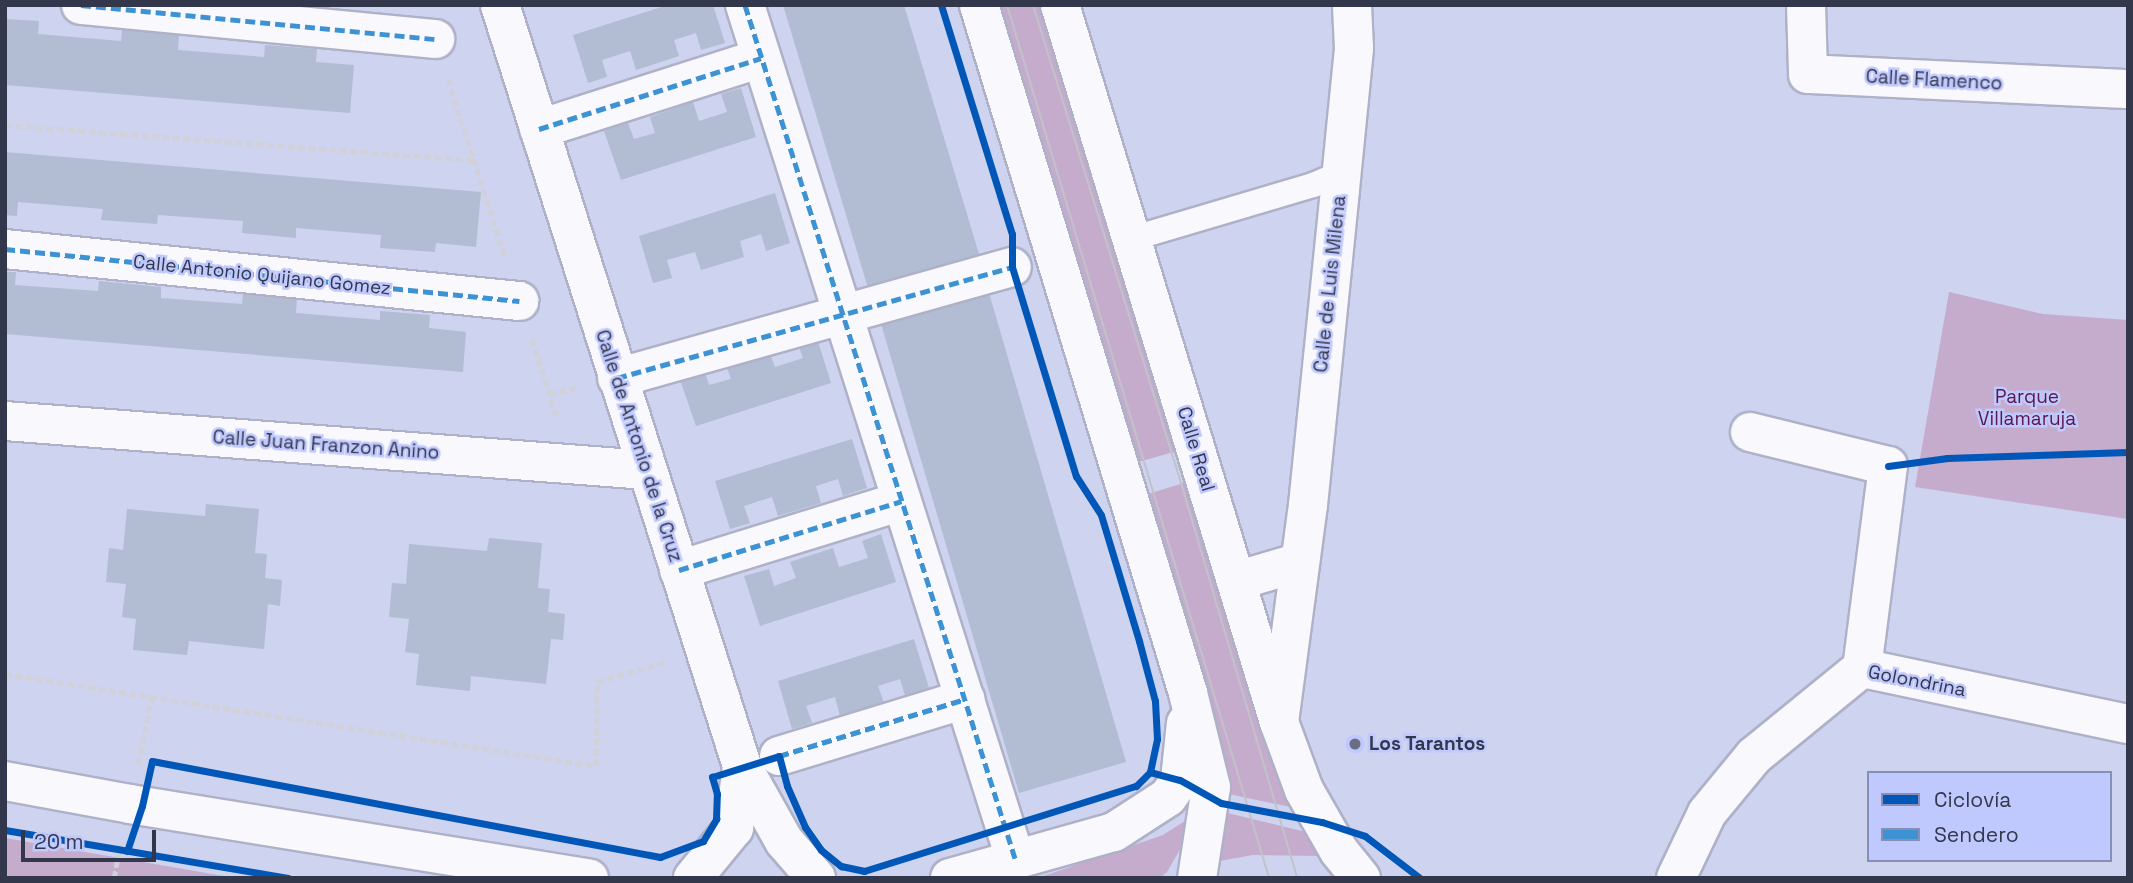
<!DOCTYPE html>
<meta charset="utf-8">
<style>
body{margin:0}
#map{position:relative;width:2133px;height:883px;overflow:hidden;background:#ced3ef;font-family:"Space Grotesk",sans-serif}
div>[style]{position:absolute}
.green>*{inset:0;background:#c5abcc}
.building>*{inset:0;background:#b2bcd2}
.path>*{height:4.5px;margin-top:-2.25px;transform-origin:0;background:repeating-linear-gradient(90deg,#d0d1d9 0 7px,transparent 0 10.5px)}
.roads{filter:drop-shadow(2px 0 #aeb1c7) drop-shadow(-2px 0 #aeb1c7) drop-shadow(0 2px #aeb1c7) drop-shadow(0 -2px #aeb1c7)}
.service>*{height:24px;margin:-12px;padding:0 12px;transform-origin:12px;border-radius:12px;background:#f8f8fd}
.pedestrian>*{height:38px;margin:-19px;padding:0 19px;transform-origin:19px;border-radius:19px;background:#f8f8fd}
.minor>*{height:38px;margin:-19px;padding:0 19px;transform-origin:19px;border-radius:19px;background:#f8f8fd}
.tertiary>*{height:38px;margin:-19px;padding:0 19px;transform-origin:19px;border-radius:19px;background:#f8f8fd}
.tram>*{height:2px;margin:-1px;padding:0 1px;transform-origin:1px;border-radius:1px;background:#c2c3ca}
.quiet>*{height:5px;margin-top:-2.5px;transform-origin:0;background:repeating-linear-gradient(90deg,#3d92d3 0 10px,transparent 0 15px)}
.cycleway>*{height:7px;margin:-3.5px;padding:0 3.5px;transform-origin:3.5px;border-radius:3.5px;background:#0057b8}
.dots>*{width:19px;height:19px;translate:-50% -50%;box-sizing:border-box;border:4px solid #c0c9fd;border-radius:50%}
span{translate:-50% -50%;white-space:nowrap;text-align:center;line-height:1.15;-webkit-text-stroke:5px #c0c9fd;paint-order:stroke}
.street-label{font-size:19px;color:#33374c}
.park-label{font-size:19px;color:#5b164d}
.poi-label{font-size:19px;color:#33374c;font-weight:700}
.left{translate:0 -50%;text-align:left}
.frame{position:absolute;inset:0;border:7px solid #33374c;pointer-events:none}
.legend{position:absolute;left:1867px;top:771px;width:245px;height:91px;box-sizing:border-box;background:#c0c9fd;border:2px solid #888fb6;margin:0;padding:9px 12px;list-style:none;font-size:21px;color:#33374c}
.legend li{display:flex;align-items:center;gap:14px;height:35px}
.legend b{width:35px;border:2px solid #888fb6}
.scale{position:absolute;left:21px;top:830px;width:135px;height:32px;box-sizing:border-box;border:4px solid #33374c;border-top:0;padding-left:9px;font-size:21px;line-height:24px;white-space:nowrap;color:#33374c;-webkit-text-stroke:5px #c0c9fd;paint-order:stroke}
</style>
<div id="map">
<div class="green">
<i style="clip-path:polygon(996px 5px,1048px 5px,1184px 449px,1135px 463px)"></i>
<i style="clip-path:polygon(1949px 292px,2043px 314px,2128px 320px,2128px 519px,1915px 487px)"></i>
<i style="clip-path:polygon(1193px 480px,1295px 808px,1224px 793px,1145px 495px)"></i>
<i style="clip-path:polygon(1223px 812px,1306px 832px,1320px 856px,1253px 855px,1214px 862px)"></i>
<i style="clip-path:polygon(1188px 819px,1182px 846px,1167px 872px,1160px 878px,1038px 878px,1163px 835px)"></i>
<i style="clip-path:polygon(5px 838px,235px 878px,5px 878px)"></i>
</div>
<div class="building">
<i style="clip-path:polygon(668px 5px,713px 5px,725px 43px,701px 50px,696px 33px,674px 40px,679px 56px,636px 70px,630px 51px,602px 60px,607px 77px,588px 83px,573px 35px)"></i>
<i style="clip-path:polygon(783px 5px,904px 5px,982px 264px,871px 298px)"></i>
<i style="clip-path:polygon(5px 19px,39px 21px,38px 34px,121px 41px,122px 30px,179px 34px,178px 50px,264px 57px,265px 45px,317px 49px,316px 62px,354px 65px,350px 113px,5px 85px)"></i>
<i style="clip-path:polygon(741px 88px,756px 137px,621px 180px,604px 131px,628px 123px,634px 139px,655px 133px,650px 117px,693px 102px,699px 121px,727px 112px,721px 94px)"></i>
<i style="clip-path:polygon(5px 152px,481px 192px,476px 247px,436px 243px,435px 252px,380px 248px,381px 235px,296px 228px,296px 238px,242px 233px,243px 221px,158px 215px,157px 224px,101px 220px,103px 209px,18px 202px,17px 216px,5px 215px)"></i>
<i style="clip-path:polygon(775px 193px,790px 243px,766px 251px,761px 234px,740px 241px,744px 257px,701px 270px,695px 252px,667px 260px,672px 278px,653px 283px,639px 236px)"></i>
<i style="clip-path:polygon(5px 272px,16px 272px,15px 285px,98px 291px,99px 281px,161px 287px,161px 298px,242px 304px,243px 293px,297px 298px,296px 313px,380px 320px,380px 311px,430px 315px,429px 328px,466px 332px,463px 372px,5px 334px)"></i>
<i style="clip-path:polygon(987px 286px,1126px 762px,1019px 793px,879px 317px)"></i>
<i style="clip-path:polygon(816px 335px,831px 383px,696px 426px,679px 377px,704px 369px,709px 385px,731px 379px,725px 362px,768px 349px,775px 367px,803px 358px,797px 341px)"></i>
<i style="clip-path:polygon(852px 439px,867px 488px,843px 496px,838px 479px,816px 486px,821px 503px,778px 516px,772px 497px,744px 506px,750px 523px,730px 529px,715px 481px)"></i>
<i style="clip-path:polygon(206px 504px,259px 509px,255px 553px,267px 554px,265px 578px,282px 580px,280px 606px,268px 604px,264px 649px,189px 641px,187px 655px,133px 650px,136px 619px,122px 617px,126px 584px,106px 582px,109px 548px,123px 550px,127px 509px,205px 516px)"></i>
<i style="clip-path:polygon(881px 534px,896px 582px,760px 626px,744px 576px,769px 569px,774px 586px,796px 578px,790px 562px,833px 548px,839px 567px,868px 558px,862px 541px)"></i>
<i style="clip-path:polygon(489px 538px,542px 543px,538px 588px,550px 589px,548px 612px,565px 614px,563px 640px,551px 639px,546px 684px,471px 676px,470px 691px,416px 685px,419px 654px,405px 652px,409px 619px,389px 617px,392px 583px,406px 584px,409px 544px,487px 551px)"></i>
<i style="clip-path:polygon(914px 639px,929px 688px,905px 696px,900px 679px,878px 686px,884px 703px,840px 716px,835px 697px,806px 706px,812px 723px,792px 729px,778px 681px)"></i>
</div>
<div class="path">
<i style="left:448px;top:79px;width:187px;rotate:72.2deg"></i>
<i style="left:5px;top:125px;width:470px;rotate:4.3deg"></i>
<i style="left:532px;top:339px;width:85px;rotate:72.2deg"></i>
<i style="left:549px;top:394px;width:28px;rotate:-13deg"></i>
<i style="left:5px;top:674px;width:598px;rotate:8.85deg"></i>
<i style="left:596px;top:766px;width:84px;rotate:-89.3deg"></i>
<i style="left:597px;top:682px;width:71px;rotate:-16.4deg"></i>
<i style="left:138px;top:764px;width:70px;rotate:-78.5deg"></i>
<i style="left:114px;top:878px;width:35px;rotate:-80deg"></i>
</div>
<div class="roads">
<div class="service">
<i style="left:1131px;top:239px;width:190px;rotate:-16.5deg"></i>
<i style="left:1313px;top:185px;width:30px;rotate:-23deg"></i>
</div>
<div class="pedestrian">
<i style="left:81px;top:5px;width:356px;rotate:5.5deg"></i>
<i style="left:745px;top:5px;width:895px;rotate:72.44deg"></i>
<i style="left:539px;top:129px;width:233px;rotate:-17.7deg"></i>
<i style="left:5px;top:249px;width:517px;rotate:5.78deg"></i>
<i style="left:617px;top:378px;width:410px;rotate:-15.7deg"></i>
<i style="left:679px;top:570px;width:233px;rotate:-17.2deg"></i>
<i style="left:779px;top:756px;width:195px;rotate:-17deg"></i>
</div>
<div class="minor">
<i style="left:500px;top:5px;width:799px;rotate:72.36deg"></i>
<i style="left:742px;top:766px;width:63px;rotate:97.4deg"></i>
<i style="left:734px;top:828px;width:65px;rotate:129.4deg"></i>
<i style="left:1806px;top:5px;width:69px;rotate:88.3deg"></i>
<i style="left:1808px;top:74px;width:320px;rotate:2.7deg"></i>
<i style="left:5px;top:421px;width:643px;rotate:4.37deg"></i>
<i style="left:1750px;top:432px;width:142px;rotate:13.8deg"></i>
<i style="left:1888px;top:466px;width:204px;rotate:97.3deg"></i>
<i style="left:1236px;top:581px;width:67px;rotate:-16.5deg"></i>
<i style="left:1279px;top:722px;width:219px;rotate:-82.4deg"></i>
<i style="left:1308px;top:505px;width:318px;rotate:-84.2deg"></i>
<i style="left:1340px;top:189px;width:142px;rotate:-84.3deg"></i>
<i style="left:1354px;top:48px;width:43px;rotate:-92.7deg"></i>
<i style="left:742px;top:766px;width:86px;rotate:60.8deg"></i>
<i style="left:784px;top:841px;width:49px;rotate:49.1deg"></i>
<i style="left:1676px;top:878px;width:72px;rotate:-64.5deg"></i>
<i style="left:1707px;top:813px;width:74px;rotate:-50.5deg"></i>
<i style="left:1754px;top:756px;width:139px;rotate:-39.2deg"></i>
<i style="left:1862px;top:668px;width:272px;rotate:11.9deg"></i>
</div>
<div class="tertiary">
<i style="left:979px;top:5px;width:719px;rotate:73.1deg"></i>
<i style="left:1188px;top:693px;width:97px;rotate:76.3deg"></i>
<i style="left:1211px;top:787px;width:92px;rotate:98.7deg"></i>
<i style="left:1060px;top:5px;width:750px;rotate:73.02deg"></i>
<i style="left:1279px;top:722px;width:72px;rotate:69.8deg"></i>
<i style="left:1304px;top:790px;width:70px;rotate:60.2deg"></i>
<i style="left:1339px;top:851px;width:35px;rotate:51deg"></i>
<i style="left:5px;top:781px;width:127px;rotate:10.4deg"></i>
<i style="left:130px;top:804px;width:465px;rotate:9.2deg"></i>
<i style="left:950px;top:878px;width:170px;rotate:-15.7deg"></i>
<i style="left:1114px;top:832px;width:64px;rotate:-32.9deg"></i>
<i style="left:1168px;top:797px;width:21px;rotate:-55deg"></i>
<i style="left:1180px;top:780px;width:57px;rotate:-84deg"></i>
</div>
</div>
<div class="tram">
<i style="left:1007px;top:5px;width:911px;rotate:73.29deg"></i>
<i style="left:1033px;top:5px;width:483px;rotate:72.8deg"></i>
<i style="left:1176px;top:466px;width:429px;rotate:73.6deg"></i>
</div>
<div class="quiet">
<i style="left:81px;top:5px;width:356px;rotate:5.5deg"></i>
<i style="left:745px;top:5px;width:895px;rotate:72.44deg"></i>
<i style="left:539px;top:129px;width:233px;rotate:-17.7deg"></i>
<i style="left:5px;top:249px;width:517px;rotate:5.78deg"></i>
<i style="left:617px;top:378px;width:410px;rotate:-15.7deg"></i>
<i style="left:679px;top:570px;width:233px;rotate:-17.2deg"></i>
<i style="left:779px;top:756px;width:195px;rotate:-17deg"></i>
</div>
<div class="cycleway">
<i style="left:941px;top:5px;width:240px;rotate:72.8deg"></i>
<i style="left:1012px;top:234px;width:33px;rotate:90deg"></i>
<i style="left:1012px;top:267px;width:219px;rotate:73deg"></i>
<i style="left:1076px;top:476px;width:46px;rotate:57.3deg"></i>
<i style="left:1101px;top:515px;width:132px;rotate:73.2deg"></i>
<i style="left:1139px;top:641px;width:62px;rotate:75.1deg"></i>
<i style="left:1155px;top:701px;width:38px;rotate:87deg"></i>
<i style="left:1157px;top:739px;width:34px;rotate:102deg"></i>
<i style="left:1888px;top:466px;width:60px;rotate:-7.7deg"></i>
<i style="left:1947px;top:458px;width:181px;rotate:-1.9deg"></i>
<i style="left:5px;top:830px;width:287px;rotate:9.6deg"></i>
<i style="left:127px;top:851px;width:47px;rotate:-71.6deg"></i>
<i style="left:142px;top:806px;width:46px;rotate:-77.5deg"></i>
<i style="left:152px;top:761px;width:517px;rotate:10.7deg"></i>
<i style="left:660px;top:857px;width:46px;rotate:-20.4deg"></i>
<i style="left:703px;top:841px;width:26px;rotate:-59deg"></i>
<i style="left:716px;top:819px;width:25px;rotate:-88deg"></i>
<i style="left:717px;top:794px;width:18px;rotate:-106deg"></i>
<i style="left:712px;top:777px;width:70px;rotate:-17.4deg"></i>
<i style="left:779px;top:756px;width:31px;rotate:75deg"></i>
<i style="left:787px;top:786px;width:45px;rotate:66.3deg"></i>
<i style="left:805px;top:827px;width:28px;rotate:55deg"></i>
<i style="left:821px;top:850px;width:26px;rotate:39deg"></i>
<i style="left:841px;top:866px;width:24px;rotate:12deg"></i>
<i style="left:864px;top:871px;width:285px;rotate:-17.4deg"></i>
<i style="left:1136px;top:786px;width:20px;rotate:-45deg"></i>
<i style="left:1150px;top:772px;width:31px;rotate:15deg"></i>
<i style="left:1180px;top:780px;width:47px;rotate:29.3deg"></i>
<i style="left:1221px;top:803px;width:103px;rotate:10.7deg"></i>
<i style="left:1322px;top:822px;width:45px;rotate:18deg"></i>
<i style="left:1365px;top:836px;width:69px;rotate:37.4deg"></i>
</div>
<div class="dots">
<i style="left:1355px;top:744px;background:#696e85"></i>
</div>
<div class="street-label">
<span style="left:1934px;top:80px;rotate:3deg">Calle Flamenco</span>
<span style="left:262px;top:275px;rotate:6deg">Calle Antonio Quijano Gomez</span>
<span style="left:1330px;top:284px;rotate:-84deg">Calle de Luis Milena</span>
<span style="left:326px;top:445px;rotate:4deg">Calle Juan Franzon Anino</span>
<span style="left:639px;top:446px;rotate:72deg">Calle de Antonio de la Cruz</span>
<span style="left:1196px;top:449px;rotate:73deg">Calle Real</span>
<span style="left:1917px;top:681px;rotate:11deg">Golondrina</span>
</div>
<div class="park-label">
<span style="left:2027px;top:408px">Parque<br>Villamaruja</span>
</div>
<div class="poi-label">
<span class="left" style="left:1369px;top:744px">Los Tarantos</span>
</div>
<div class="frame"></div>
<ul class="legend">
<li><b style="height:9px;background:#0057b8"></b>Ciclovía</li>
<li><b style="height:9px;background:#3d92d3"></b>Sendero</li>
</ul>
<div class="scale">20 m</div>
</div>
